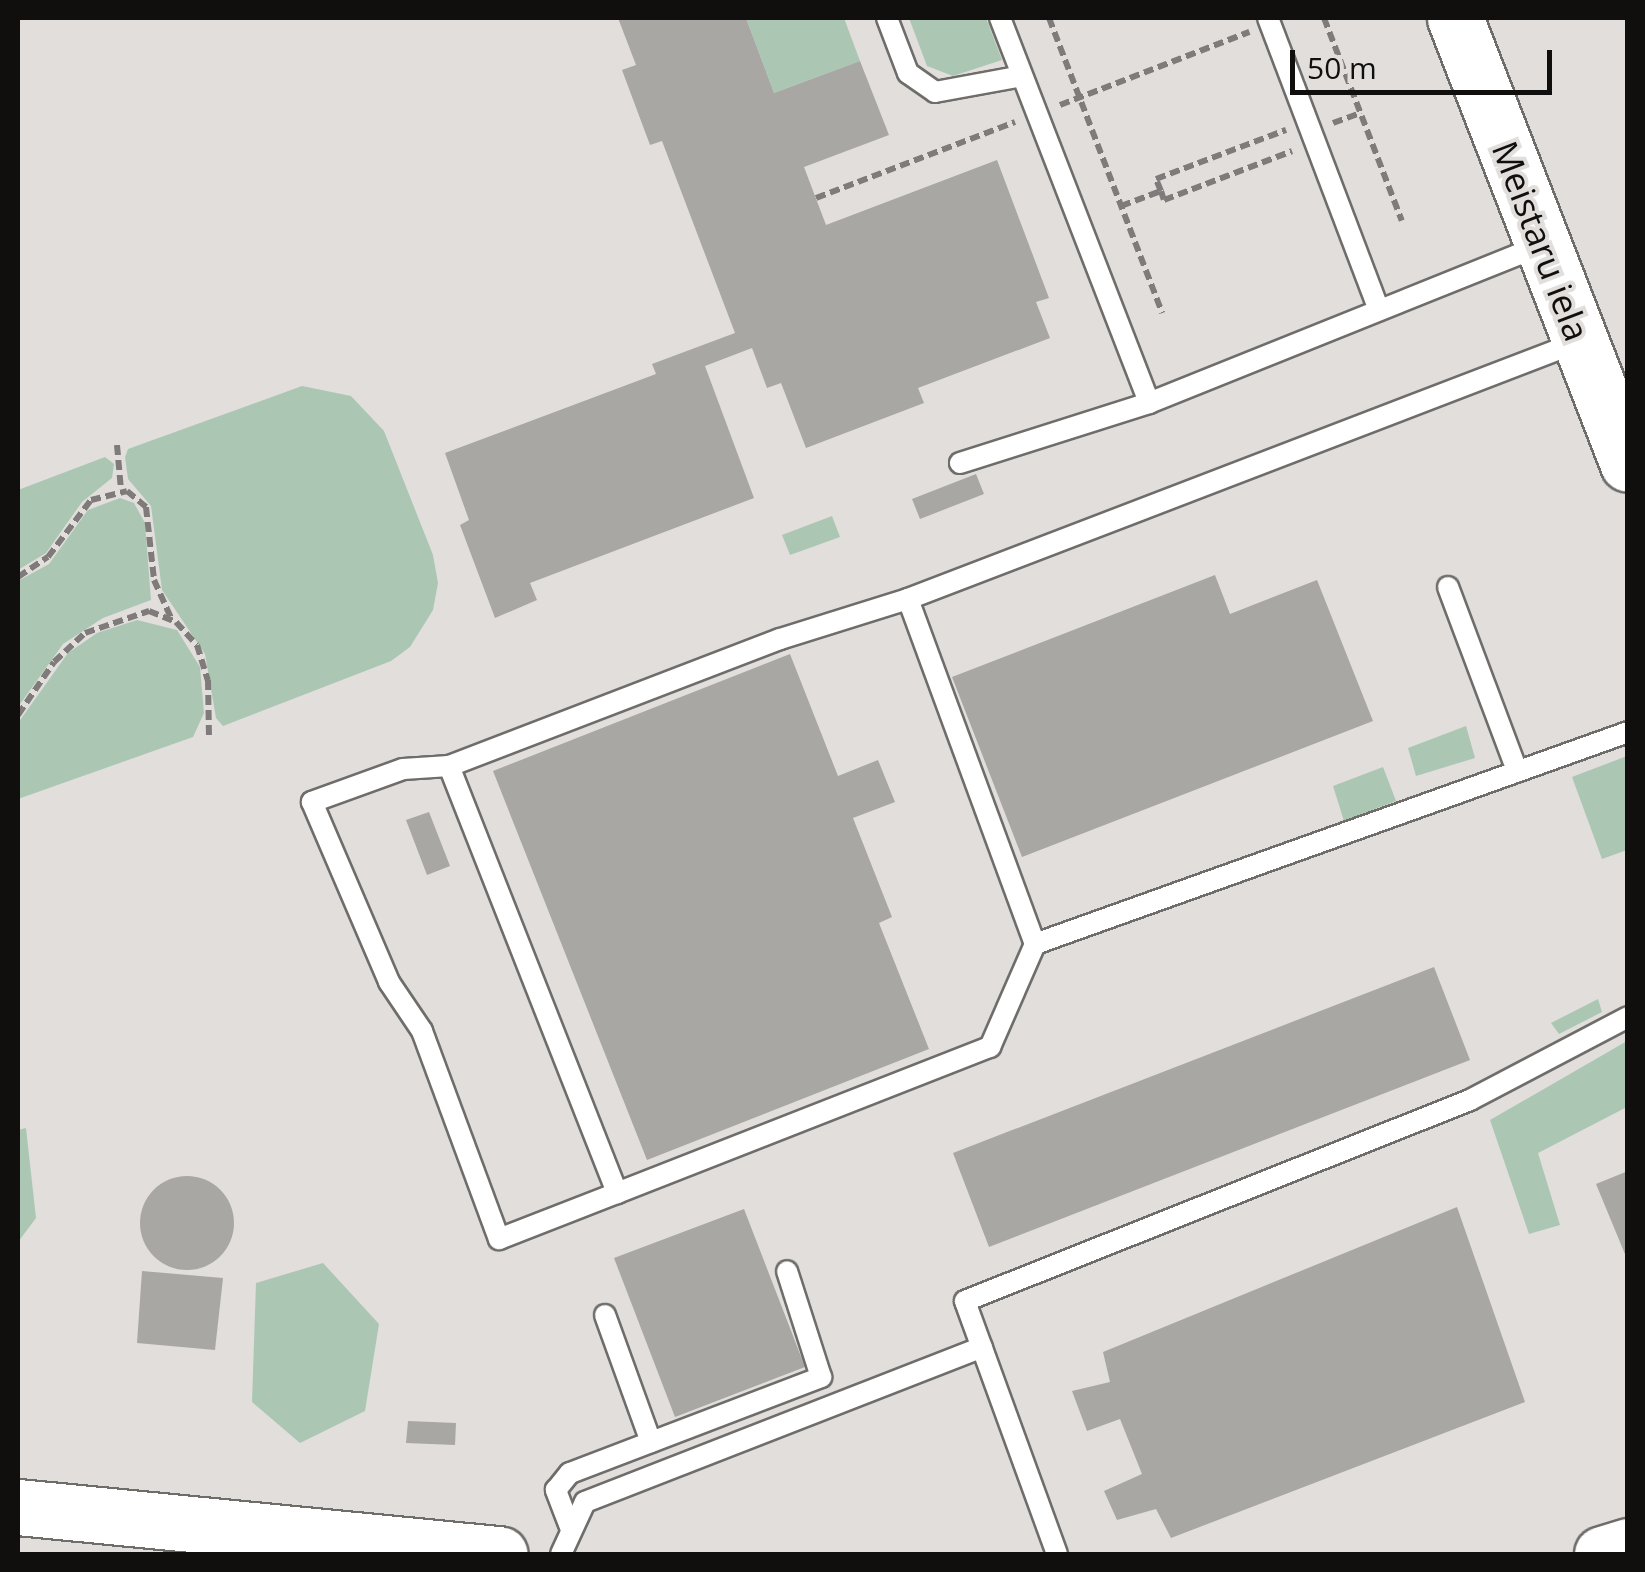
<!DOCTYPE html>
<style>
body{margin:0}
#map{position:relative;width:1645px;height:1572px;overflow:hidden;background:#e1dedc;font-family:"Open Sans",sans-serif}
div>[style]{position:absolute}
.green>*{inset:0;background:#abc7b3}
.building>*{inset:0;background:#a9a7a4}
.round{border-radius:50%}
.path>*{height:6px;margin-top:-3px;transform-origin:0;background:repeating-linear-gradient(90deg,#7e7b7a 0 10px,transparent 0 15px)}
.roads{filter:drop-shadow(2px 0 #6f6d6a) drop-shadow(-2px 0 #6f6d6a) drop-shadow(0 2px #6f6d6a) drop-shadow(0 -2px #6f6d6a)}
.lane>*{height:20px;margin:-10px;padding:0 10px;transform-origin:10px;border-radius:10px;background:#fff}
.secondary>*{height:55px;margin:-27.5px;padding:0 27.5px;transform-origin:27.5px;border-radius:27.5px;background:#fff}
span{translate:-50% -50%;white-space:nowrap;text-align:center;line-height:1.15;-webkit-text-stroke:8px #e1dedc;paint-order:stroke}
.street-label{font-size:35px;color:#100f0e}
.frame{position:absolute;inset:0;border:20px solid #100f0e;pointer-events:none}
.scale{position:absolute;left:1290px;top:50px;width:262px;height:45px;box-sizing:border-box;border:5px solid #100f0e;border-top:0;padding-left:12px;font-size:30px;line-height:35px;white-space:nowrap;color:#100f0e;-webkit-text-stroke:8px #e1dedc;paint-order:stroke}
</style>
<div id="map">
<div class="green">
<i style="clip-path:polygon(746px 18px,844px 18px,860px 61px,774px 93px)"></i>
<i style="clip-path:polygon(909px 18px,986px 18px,1002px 60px,953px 76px,927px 66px)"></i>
<i style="clip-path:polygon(302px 386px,351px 396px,384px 431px,433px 555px,438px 583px,433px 610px,410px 647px,391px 661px,223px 726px,216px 718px,205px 654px,162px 590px,151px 506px,128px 479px,125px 457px,128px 449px)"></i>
<i style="clip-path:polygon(105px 457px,114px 464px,112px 478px,82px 502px,46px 553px,18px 570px,18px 490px)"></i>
<i style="clip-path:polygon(120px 498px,134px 503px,145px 523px,151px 600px,103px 618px,63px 644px,18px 707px,18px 581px,49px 564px,88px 510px)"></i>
<i style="clip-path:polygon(832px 516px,840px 537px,790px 555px,782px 535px)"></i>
<i style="clip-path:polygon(137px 620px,177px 630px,200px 667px,204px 713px,193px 737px,18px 799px,18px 723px,68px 653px,97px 633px)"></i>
<i style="clip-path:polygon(1466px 726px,1475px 758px,1416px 776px,1408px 748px)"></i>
<i style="clip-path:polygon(1627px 756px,1627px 850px,1602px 859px,1572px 777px)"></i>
<i style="clip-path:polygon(1383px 767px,1396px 801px,1344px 821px,1333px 786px)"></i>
<i style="clip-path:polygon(1598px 999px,1602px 1012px,1559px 1034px,1551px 1023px)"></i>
<i style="clip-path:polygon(1627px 1041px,1627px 1107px,1538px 1153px,1560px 1225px,1529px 1234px,1490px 1120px)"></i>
<i style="clip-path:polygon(26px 1128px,36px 1218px,18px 1242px,18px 1130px)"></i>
<i style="clip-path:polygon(323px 1263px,379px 1324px,365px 1411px,300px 1443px,252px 1402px,256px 1283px)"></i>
</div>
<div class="building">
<i style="clip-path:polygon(618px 18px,746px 18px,774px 93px,860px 61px,889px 135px,804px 167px,826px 225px,997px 160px,1049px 298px,1036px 302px,1050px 338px,918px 388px,924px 403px,806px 448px,781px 383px,767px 388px,752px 348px,705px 366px,754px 498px,530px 583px,537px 600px,495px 618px,460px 525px,469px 520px,445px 453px,656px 374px,652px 364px,735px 333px,662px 141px,650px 145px,622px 70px,636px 65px)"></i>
<i style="clip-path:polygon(976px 474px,984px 494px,920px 519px,912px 499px)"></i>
<i style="clip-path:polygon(1215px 575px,1230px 614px,1317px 580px,1373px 721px,1022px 857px,952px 677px)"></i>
<i style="clip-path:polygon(790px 654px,838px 776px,878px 760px,895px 802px,853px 818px,892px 917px,879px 923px,929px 1049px,647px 1160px,493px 771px)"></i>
<i style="clip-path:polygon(429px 812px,450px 866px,427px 875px,406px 820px)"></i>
<i style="clip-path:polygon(1434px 967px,1470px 1060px,989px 1247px,953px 1153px)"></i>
<i style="clip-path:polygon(1628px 1171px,1628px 1259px,1627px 1259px,1596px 1184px)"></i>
<i class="round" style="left:140px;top:1176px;width:94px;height:94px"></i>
<i style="clip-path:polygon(1457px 1207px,1525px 1402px,1171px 1538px,1156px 1509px,1117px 1520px,1104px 1491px,1142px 1474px,1120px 1419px,1087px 1431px,1072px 1391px,1110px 1382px,1103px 1352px)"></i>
<i style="clip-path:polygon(744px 1209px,805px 1367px,675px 1417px,614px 1258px)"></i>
<i style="clip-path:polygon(142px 1271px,223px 1278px,215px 1350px,137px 1343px)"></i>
<i style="clip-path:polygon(408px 1421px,456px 1423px,455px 1445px,406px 1443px)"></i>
</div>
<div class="path">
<i style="left:1049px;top:18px;width:316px;rotate:69deg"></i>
<i style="left:1324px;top:18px;width:217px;rotate:69deg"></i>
<i style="left:1060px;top:105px;width:203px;rotate:-21.1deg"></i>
<i style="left:1333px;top:123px;width:30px;rotate:-20deg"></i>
<i style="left:1161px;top:191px;width:9px;rotate:72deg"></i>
<i style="left:1164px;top:200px;width:137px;rotate:-20.9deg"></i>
<i style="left:816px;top:198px;width:213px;rotate:-20.9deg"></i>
<i style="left:1121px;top:206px;width:43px;rotate:-20.6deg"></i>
<i style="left:1161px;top:191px;width:13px;rotate:-113deg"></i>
<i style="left:1156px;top:179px;width:139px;rotate:-20.7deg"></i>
<i style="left:117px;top:445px;width:45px;rotate:84.9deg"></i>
<i style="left:18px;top:577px;width:36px;rotate:-34deg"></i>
<i style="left:48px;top:557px;width:71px;rotate:-53deg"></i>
<i style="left:91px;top:500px;width:37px;rotate:-14deg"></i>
<i style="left:127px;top:491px;width:25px;rotate:40deg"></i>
<i style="left:146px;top:507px;width:73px;rotate:83.7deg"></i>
<i style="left:154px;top:580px;width:42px;rotate:65.9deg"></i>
<i style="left:18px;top:715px;width:64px;rotate:-55.8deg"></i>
<i style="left:54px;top:662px;width:42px;rotate:-43.1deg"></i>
<i style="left:85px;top:633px;width:68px;rotate:-19deg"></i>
<i style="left:149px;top:611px;width:29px;rotate:22deg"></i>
<i style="left:176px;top:622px;width:31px;rotate:48deg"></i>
<i style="left:197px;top:645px;width:37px;rotate:73deg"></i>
<i style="left:208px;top:680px;width:58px;rotate:89deg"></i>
</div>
<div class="roads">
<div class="lane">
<i style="left:887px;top:18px;width:59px;rotate:69.1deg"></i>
<i style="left:908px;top:73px;width:33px;rotate:35deg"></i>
<i style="left:935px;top:92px;width:88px;rotate:-10.4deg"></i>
<i style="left:1000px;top:18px;width:413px;rotate:68.8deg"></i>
<i style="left:1268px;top:18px;width:312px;rotate:69.2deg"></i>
<i style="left:1578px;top:342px;width:718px;rotate:159.01deg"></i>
<i style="left:908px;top:599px;width:368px;rotate:69.8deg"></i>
<i style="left:1035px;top:944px;width:630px;rotate:-19.67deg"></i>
<i style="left:960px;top:463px;width:198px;rotate:-17.6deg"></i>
<i style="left:1149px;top:403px;width:424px;rotate:-21.9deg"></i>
<i style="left:1448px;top:587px;width:197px;rotate:69.4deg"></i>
<i style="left:908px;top:599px;width:134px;rotate:162.6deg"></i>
<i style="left:780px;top:639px;width:355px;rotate:159deg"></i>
<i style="left:449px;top:766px;width:459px;rotate:68.5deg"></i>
<i style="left:617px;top:1193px;width:401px;rotate:-21.4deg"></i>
<i style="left:990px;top:1047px;width:112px;rotate:-66.4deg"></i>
<i style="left:449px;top:766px;width:46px;rotate:176.3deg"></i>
<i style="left:403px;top:769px;width:97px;rotate:160.1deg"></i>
<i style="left:312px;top:802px;width:196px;rotate:66.8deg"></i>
<i style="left:389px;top:982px;width:59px;rotate:56deg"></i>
<i style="left:422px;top:1031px;width:222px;rotate:69.7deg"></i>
<i style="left:499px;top:1239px;width:127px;rotate:-21.3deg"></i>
<i style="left:605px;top:1315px;width:135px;rotate:70.1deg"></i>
<i style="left:570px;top:1527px;width:40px;rotate:-111deg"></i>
<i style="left:556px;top:1490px;width:22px;rotate:-51deg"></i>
<i style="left:570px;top:1473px;width:269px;rotate:-20.9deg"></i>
<i style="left:821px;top:1377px;width:111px;rotate:-107.8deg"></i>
<i style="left:561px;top:1554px;width:57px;rotate:-65.2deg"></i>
<i style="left:585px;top:1502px;width:426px;rotate:-21.3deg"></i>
<i style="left:1057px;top:1554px;width:269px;rotate:-110deg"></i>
<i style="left:965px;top:1301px;width:544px;rotate:-21.7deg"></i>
<i style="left:1470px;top:1100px;width:178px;rotate:-27.7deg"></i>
</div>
<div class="secondary">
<i style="left:1455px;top:18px;width:478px;rotate:68.8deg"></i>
<i style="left:18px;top:1507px;width:484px;rotate:5.6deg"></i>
<i style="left:1602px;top:1554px;width:27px;rotate:-17deg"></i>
</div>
</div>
<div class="street-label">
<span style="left:1541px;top:241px;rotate:69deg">Meistaru iela</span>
</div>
<div class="frame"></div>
<div class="scale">50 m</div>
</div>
